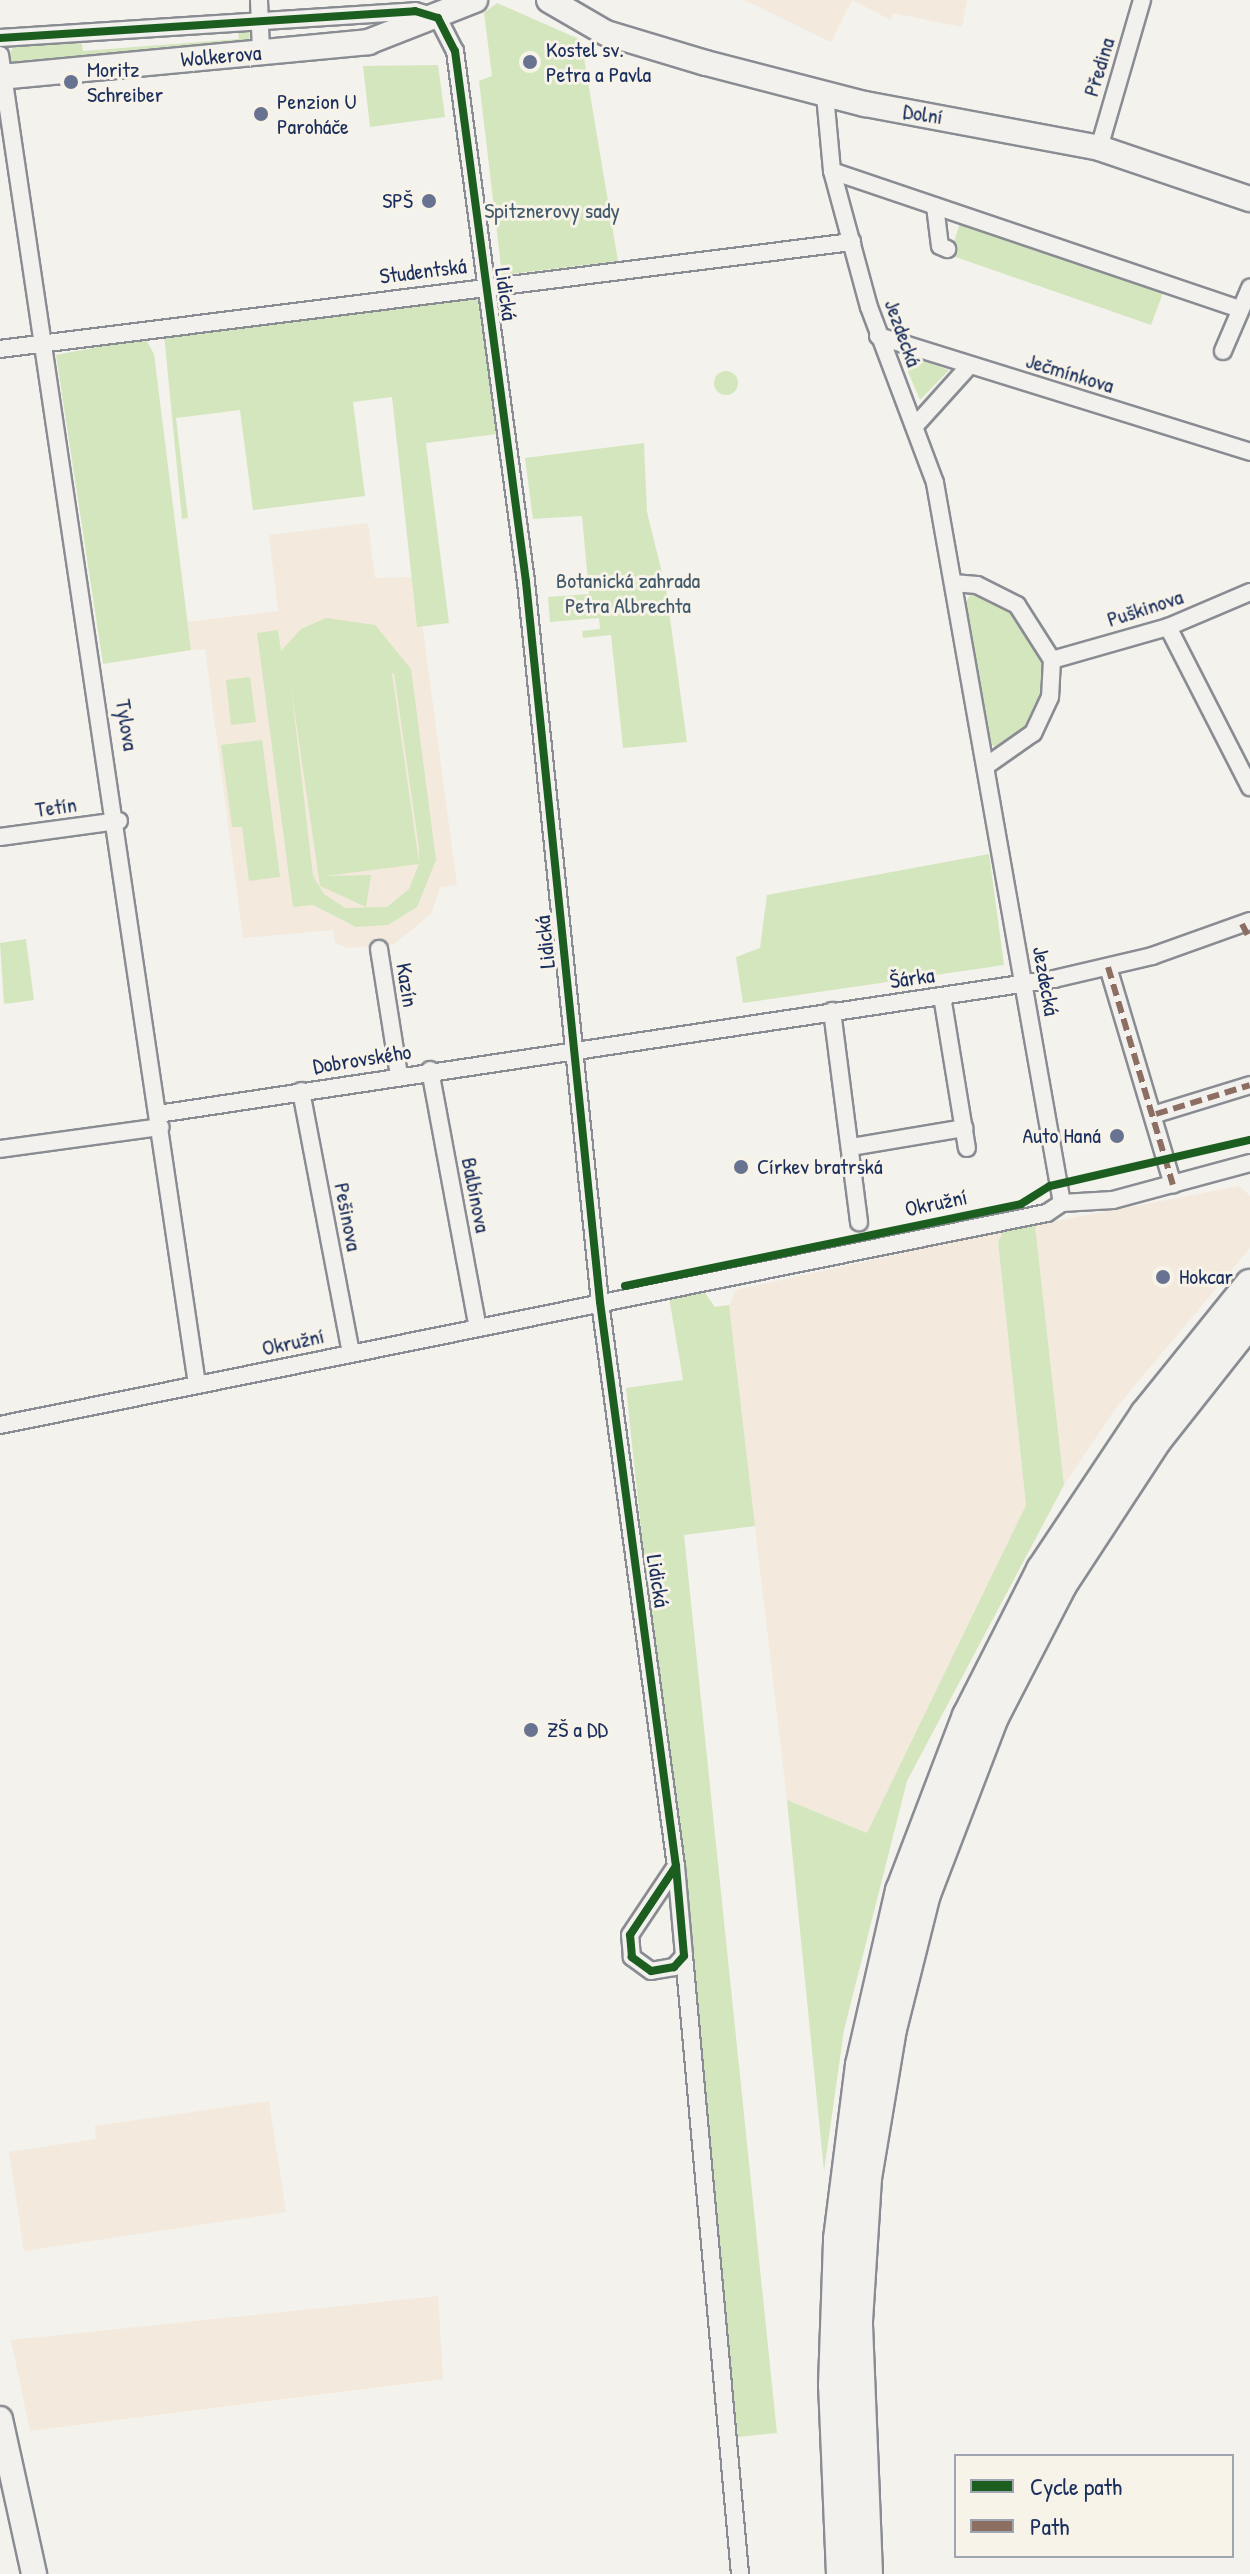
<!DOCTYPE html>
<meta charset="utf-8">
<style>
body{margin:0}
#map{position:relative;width:1250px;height:2574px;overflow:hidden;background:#f4f2ec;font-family:"Patrick Hand",sans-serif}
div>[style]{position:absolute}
.built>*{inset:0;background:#f3e9dd}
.green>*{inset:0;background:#d4e6bd}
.round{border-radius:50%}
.roads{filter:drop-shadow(2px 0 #898c92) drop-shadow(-2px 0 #898c92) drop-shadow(0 2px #898c92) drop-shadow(0 -2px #898c92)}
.street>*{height:16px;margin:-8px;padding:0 8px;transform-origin:8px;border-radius:8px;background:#f2f1ed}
.secondary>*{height:24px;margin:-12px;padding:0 12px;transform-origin:12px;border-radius:12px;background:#f2f1ed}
.highway>*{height:30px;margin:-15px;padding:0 15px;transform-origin:15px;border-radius:15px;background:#f2f1ed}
.quiet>*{height:6px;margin-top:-3px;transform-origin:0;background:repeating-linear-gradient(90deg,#8d6e63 0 12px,transparent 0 18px)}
.cycleway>*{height:8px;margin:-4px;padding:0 4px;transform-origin:4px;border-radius:4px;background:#1b5e20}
.dots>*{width:22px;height:22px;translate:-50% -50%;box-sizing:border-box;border:4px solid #f7f3e8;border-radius:50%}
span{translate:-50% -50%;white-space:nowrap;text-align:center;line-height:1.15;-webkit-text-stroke:6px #f7f3e8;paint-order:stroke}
.poi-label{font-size:22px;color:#1b2f5e}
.left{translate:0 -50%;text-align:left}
.right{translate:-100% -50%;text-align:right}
.street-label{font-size:22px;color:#1b2f5e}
.park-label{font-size:22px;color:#425a6c}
.legend{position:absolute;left:954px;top:2454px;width:280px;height:104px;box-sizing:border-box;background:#f7f3e8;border:2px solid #9fa5b1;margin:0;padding:10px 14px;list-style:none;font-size:24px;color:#1b2f5e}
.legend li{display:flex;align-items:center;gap:16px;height:40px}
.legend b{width:40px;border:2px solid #9fa5b1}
</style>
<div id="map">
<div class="built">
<i style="clip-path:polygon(744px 0,967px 0,962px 27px,893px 13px,891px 20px,852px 0,831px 42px)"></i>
<i style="clip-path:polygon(368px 523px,375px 578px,416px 577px,457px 885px,440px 887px,431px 914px,394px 944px,348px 948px,335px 943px,333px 930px,243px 938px,205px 649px,191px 650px,188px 622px,278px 611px,269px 535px)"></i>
<i style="clip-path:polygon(1240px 1186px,1250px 1196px,1250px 1248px,1115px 1409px,1064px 1485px,1035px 1225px)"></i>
<i style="clip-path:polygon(1008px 1221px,998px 1242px,1026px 1505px,867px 1833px,787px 1800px,729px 1305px,736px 1290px,972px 1238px,960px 1231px)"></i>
<i style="clip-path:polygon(269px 2101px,286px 2212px,24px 2251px,9px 2152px,96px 2139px,95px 2126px)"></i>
<i style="clip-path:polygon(438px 2296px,443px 2379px,30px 2431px,11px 2340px)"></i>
</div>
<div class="green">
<i style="clip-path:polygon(497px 3px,581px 40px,618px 261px,502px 275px,479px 81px,492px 76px,484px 13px)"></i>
<i style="clip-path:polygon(237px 26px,250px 30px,249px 41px,14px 66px,8px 57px,14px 45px,81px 37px,83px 51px,239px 39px)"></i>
<i style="clip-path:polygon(438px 65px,445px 117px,370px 127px,363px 66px)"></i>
<i style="clip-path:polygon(961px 219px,1164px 290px,1151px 325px,950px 255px)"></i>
<i style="clip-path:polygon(477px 294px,497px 434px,426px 443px,449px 623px,417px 627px,392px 397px,353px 402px,365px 496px,253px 510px,240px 410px,176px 418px,188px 518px,182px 519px,164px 334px)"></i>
<i style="clip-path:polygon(145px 338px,154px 354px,191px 650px,103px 664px,56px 355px)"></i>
<i style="clip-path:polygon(900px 353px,949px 370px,920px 400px)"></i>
<i class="round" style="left:714px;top:371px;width:24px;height:24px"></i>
<i style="clip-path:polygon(644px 443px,647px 512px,666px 589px,687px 742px,623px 748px,611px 635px,583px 638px,582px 631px,600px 629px,599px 618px,550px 622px,548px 597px,589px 594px,582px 516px,533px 519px,525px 458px)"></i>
<i style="clip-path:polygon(972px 592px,1013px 609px,1044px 661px,1041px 704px,1025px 732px,999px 750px,990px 743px,965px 603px)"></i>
<i style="clip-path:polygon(evenodd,326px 618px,375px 625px,411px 669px,436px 860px,417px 907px,388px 925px,356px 927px,313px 905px,293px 907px,257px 633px,278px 630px,281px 651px,301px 629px,326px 618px,394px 673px,419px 848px,419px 862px,392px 674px,394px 673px,326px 618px,291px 687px,320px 886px,366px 907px,371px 875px,325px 876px,419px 864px,409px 889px,387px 907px,345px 908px,324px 894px,313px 876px,291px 687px)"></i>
<i style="clip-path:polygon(250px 677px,256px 722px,231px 725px,226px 680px)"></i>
<i style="clip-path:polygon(262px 740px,280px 877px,249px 881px,242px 827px,232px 827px,221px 745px)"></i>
<i style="clip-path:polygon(989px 854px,1004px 965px,743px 1003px,736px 957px,760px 948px,767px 895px)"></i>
<i style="clip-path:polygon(26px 939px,34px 1000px,4px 1004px,0 943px)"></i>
<i style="clip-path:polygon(1035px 1225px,1064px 1485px,907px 1781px,844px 2030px,824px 2171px,787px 1800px,867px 1833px,1026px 1505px,998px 1242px,1003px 1232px)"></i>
<i style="clip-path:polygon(705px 1293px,715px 1307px,729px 1305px,755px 1526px,684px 1535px,777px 2433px,738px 2437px,626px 1388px,683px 1380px,669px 1297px)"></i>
</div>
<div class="roads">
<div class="street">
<i style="left:259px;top:0;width:53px;rotate:87.8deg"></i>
<i style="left:0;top:38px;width:416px;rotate:-3.7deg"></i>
<i style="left:415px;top:11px;width:24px;rotate:17deg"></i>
<i style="left:438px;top:18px;width:37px;rotate:63deg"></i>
<i style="left:455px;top:51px;width:536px;rotate:82.38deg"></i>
<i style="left:526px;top:582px;width:724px;rotate:84.13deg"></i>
<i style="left:600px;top:1302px;width:569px;rotate:82.33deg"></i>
<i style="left:676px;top:1866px;width:90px;rotate:84.9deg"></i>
<i style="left:684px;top:1956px;width:15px;rotate:132deg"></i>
<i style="left:674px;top:1967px;width:23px;rotate:170deg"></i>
<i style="left:651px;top:1971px;width:24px;rotate:-144deg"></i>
<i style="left:632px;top:1957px;width:22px;rotate:-95deg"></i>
<i style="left:630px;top:1935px;width:83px;rotate:-56.3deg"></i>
<i style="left:0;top:55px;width:1344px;rotate:81.57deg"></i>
<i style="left:825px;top:95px;width:76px;rotate:84.7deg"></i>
<i style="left:832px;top:171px;width:141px;rotate:74.8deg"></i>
<i style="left:869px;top:307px;width:188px;rotate:69.4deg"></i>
<i style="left:935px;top:483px;width:731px;rotate:80deg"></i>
<i style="left:1099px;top:148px;width:154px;rotate:-73.8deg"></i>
<i style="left:832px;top:171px;width:428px;rotate:18.7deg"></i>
<i style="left:935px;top:206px;width:40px;rotate:82.9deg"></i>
<i style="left:940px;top:246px;width:8px;rotate:23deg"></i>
<i style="left:878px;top:336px;width:390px;rotate:17.3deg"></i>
<i style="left:0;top:349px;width:859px;rotate:-7.16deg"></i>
<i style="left:1223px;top:351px;width:69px;rotate:-66.8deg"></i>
<i style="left:915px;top:426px;width:82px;rotate:-48deg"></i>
<i style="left:953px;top:583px;width:24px;rotate:5deg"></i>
<i style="left:977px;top:585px;width:45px;rotate:26.6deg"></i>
<i style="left:1017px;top:605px;width:65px;rotate:57.5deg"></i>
<i style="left:1052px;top:660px;width:37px;rotate:93deg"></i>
<i style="left:1050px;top:697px;width:40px;rotate:115deg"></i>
<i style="left:1033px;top:733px;width:57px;rotate:144.9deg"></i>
<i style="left:1168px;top:627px;width:180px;rotate:62.9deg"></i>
<i style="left:1052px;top:660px;width:121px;rotate:-15.9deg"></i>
<i style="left:1168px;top:627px;width:89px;rotate:-23.1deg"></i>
<i style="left:0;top:837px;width:120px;rotate:-7.7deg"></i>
<i style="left:379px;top:949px;width:128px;rotate:81deg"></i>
<i style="left:1108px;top:967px;width:227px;rotate:73.4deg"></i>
<i style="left:942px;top:996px;width:154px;rotate:80.7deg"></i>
<i style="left:832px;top:1011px;width:213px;rotate:82.7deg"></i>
<i style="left:430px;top:1070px;width:262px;rotate:79.5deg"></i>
<i style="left:301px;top:1091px;width:266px;rotate:79.2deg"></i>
<i style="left:158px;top:1114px;width:906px;rotate:-8.57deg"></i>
<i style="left:1054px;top:979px;width:101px;rotate:-13.2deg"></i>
<i style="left:1152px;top:956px;width:104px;rotate:-19.7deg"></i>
<i style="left:1156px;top:1114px;width:98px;rotate:-17.1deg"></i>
<i style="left:851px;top:1147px;width:115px;rotate:-9.5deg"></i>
<i style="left:0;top:1149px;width:162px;rotate:-7.8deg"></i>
<i style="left:0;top:1425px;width:1068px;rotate:-11.45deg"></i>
<i style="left:1047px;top:1213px;width:18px;rotate:-34deg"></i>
<i style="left:1062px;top:1203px;width:51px;rotate:-3.4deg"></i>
<i style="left:1113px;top:1200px;width:142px;rotate:-15.1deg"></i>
<i style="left:684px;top:1956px;width:621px;rotate:84.82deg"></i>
</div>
<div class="secondary">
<i style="left:549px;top:0;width:66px;rotate:30.1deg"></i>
<i style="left:606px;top:33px;width:104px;rotate:16.7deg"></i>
<i style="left:706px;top:63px;width:164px;rotate:14.5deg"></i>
<i style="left:865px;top:104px;width:238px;rotate:10.6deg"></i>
<i style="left:1099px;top:148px;width:159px;rotate:18.7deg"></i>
<i style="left:0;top:77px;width:370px;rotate:-5.4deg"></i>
<i style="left:368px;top:42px;width:115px;rotate:-21.4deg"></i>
<i style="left:0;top:2419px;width:159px;rotate:77.6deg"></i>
</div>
<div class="highway">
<i style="left:842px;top:2574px;width:189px;rotate:-92.4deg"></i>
<i style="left:834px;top:2385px;width:146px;rotate:-88deg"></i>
<i style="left:839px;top:2239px;width:175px;rotate:-82.8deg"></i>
<i style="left:861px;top:2065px;width:179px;rotate:-77.1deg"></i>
<i style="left:901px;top:1891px;width:187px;rotate:-69.1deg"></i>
<i style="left:968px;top:1716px;width:164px;rotate:-63.1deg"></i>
<i style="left:1042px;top:1570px;width:187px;rotate:-56.3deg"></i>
<i style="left:1146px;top:1414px;width:166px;rotate:-51.1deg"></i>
<i style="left:867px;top:2574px;width:253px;rotate:-92.3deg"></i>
<i style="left:857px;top:2321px;width:143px;rotate:-86.4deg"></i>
<i style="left:866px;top:2178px;width:151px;rotate:-80.5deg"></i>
<i style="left:891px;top:2029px;width:139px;rotate:-75.9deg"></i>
<i style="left:925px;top:1894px;width:190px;rotate:-69deg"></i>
<i style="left:993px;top:1717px;width:148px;rotate:-62.7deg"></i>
<i style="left:1061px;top:1585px;width:173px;rotate:-56.8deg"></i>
<i style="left:1156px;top:1440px;width:152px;rotate:-51.7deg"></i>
</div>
</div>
<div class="quiet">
<i style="left:1242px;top:924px;width:18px;rotate:63deg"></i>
<i style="left:1108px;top:967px;width:227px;rotate:73.4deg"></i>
<i style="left:1156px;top:1114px;width:98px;rotate:-17.1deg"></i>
</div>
<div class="cycleway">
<i style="left:0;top:38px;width:416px;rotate:-3.7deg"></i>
<i style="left:415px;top:11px;width:24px;rotate:17deg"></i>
<i style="left:438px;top:18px;width:37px;rotate:63deg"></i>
<i style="left:455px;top:51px;width:536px;rotate:82.38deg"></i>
<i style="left:526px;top:582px;width:724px;rotate:84.13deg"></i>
<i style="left:600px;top:1302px;width:569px;rotate:82.33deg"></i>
<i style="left:676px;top:1866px;width:90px;rotate:84.9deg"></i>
<i style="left:684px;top:1956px;width:15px;rotate:132deg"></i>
<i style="left:674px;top:1967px;width:23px;rotate:170deg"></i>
<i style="left:651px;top:1971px;width:24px;rotate:-144deg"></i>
<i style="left:632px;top:1957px;width:22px;rotate:-95deg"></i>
<i style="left:630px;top:1935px;width:83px;rotate:-56.3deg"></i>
<i style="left:625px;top:1286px;width:404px;rotate:-11.7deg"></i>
<i style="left:1021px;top:1204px;width:34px;rotate:-32deg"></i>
<i style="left:1050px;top:1186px;width:205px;rotate:-13deg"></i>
</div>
<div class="dots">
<i style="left:530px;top:62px;background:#677390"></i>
<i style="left:71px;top:82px;background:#677390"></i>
<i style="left:261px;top:114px;background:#677390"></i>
<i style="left:429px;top:201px;background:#677390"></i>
<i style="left:1117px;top:1136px;background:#677390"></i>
<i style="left:741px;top:1167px;background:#677390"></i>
<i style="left:1163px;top:1277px;background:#677390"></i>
<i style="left:531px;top:1730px;background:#677390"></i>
</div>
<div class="poi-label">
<span class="left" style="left:546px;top:62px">Kostel sv.<br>Petra a Pavla</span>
<span class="left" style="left:87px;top:82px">Moritz<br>Schreiber</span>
<span class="left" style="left:277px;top:114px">Penzion U<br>Paroháče</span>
<span class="right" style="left:413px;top:201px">SPŠ</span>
<span class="right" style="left:1101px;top:1136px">Auto Haná</span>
<span class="left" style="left:757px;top:1167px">Církev bratrská</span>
<span class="left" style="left:1179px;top:1277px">Hokcar</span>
<span class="left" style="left:547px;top:1730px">ZŠ a DD</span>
</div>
<div class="street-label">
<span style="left:221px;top:56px;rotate:-5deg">Wolkerova</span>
<span style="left:1099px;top:67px;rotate:-73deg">Předina</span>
<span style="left:923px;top:114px;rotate:9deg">Dolní</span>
<span style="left:423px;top:271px;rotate:-7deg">Studentská</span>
<span style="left:506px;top:294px;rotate:82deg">Lidická</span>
<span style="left:903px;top:333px;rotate:70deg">Jezdecká</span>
<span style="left:1070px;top:373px;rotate:17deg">Ječmínkova</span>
<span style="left:1145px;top:608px;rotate:-18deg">Puškinova</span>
<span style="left:127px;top:725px;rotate:81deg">Tylova</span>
<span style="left:56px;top:807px;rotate:-8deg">Tetín</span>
<span style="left:545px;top:942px;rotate:-96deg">Lidická</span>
<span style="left:912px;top:978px;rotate:-8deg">Šárka</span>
<span style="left:1046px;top:981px;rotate:80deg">Jezdecká</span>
<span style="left:407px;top:985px;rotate:81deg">Kazín</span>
<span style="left:362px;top:1059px;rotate:-9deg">Dobrovského</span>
<span style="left:476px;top:1195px;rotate:79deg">Balbínova</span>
<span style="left:936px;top:1203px;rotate:-12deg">Okružní</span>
<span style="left:348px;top:1217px;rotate:79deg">Pešinova</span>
<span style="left:293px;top:1342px;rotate:-12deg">Okružní</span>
<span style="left:658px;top:1581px;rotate:81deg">Lidická</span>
</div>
<div class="park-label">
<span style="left:552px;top:211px">Spitznerovy sady</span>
<span style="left:628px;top:593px">Botanická zahrada<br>Petra Albrechta</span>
</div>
<ul class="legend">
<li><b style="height:10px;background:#1b5e20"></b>Cycle path</li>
<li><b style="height:10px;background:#8d6e63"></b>Path</li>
</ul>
</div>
